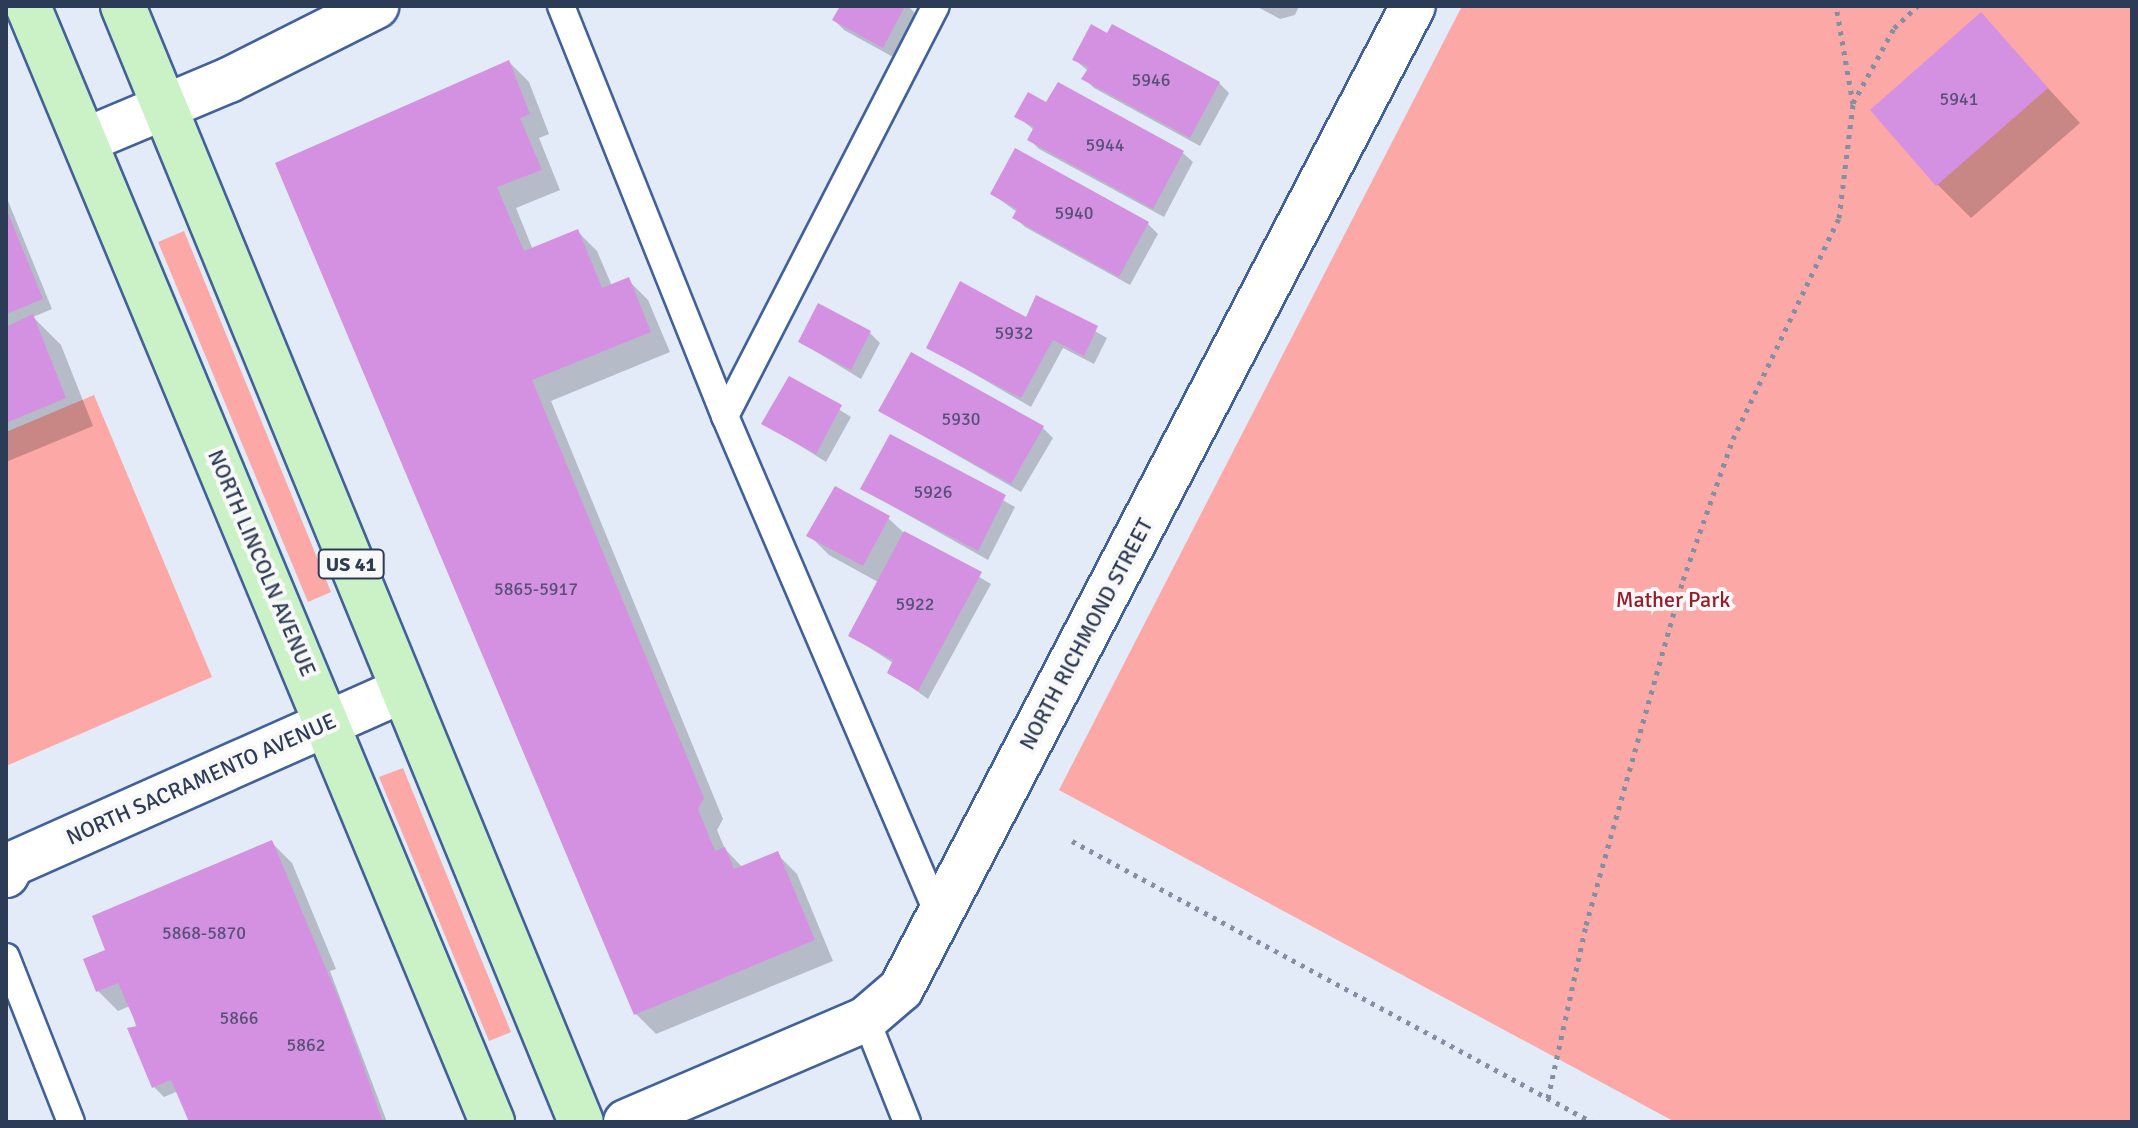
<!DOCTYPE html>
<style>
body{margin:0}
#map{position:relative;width:2138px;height:1128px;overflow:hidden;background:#e3ebf9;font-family:Signika,sans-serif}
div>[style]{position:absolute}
.green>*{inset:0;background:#fba8a6}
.shadow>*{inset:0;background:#0003}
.building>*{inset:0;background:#d591e1}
.path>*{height:5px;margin-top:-2.5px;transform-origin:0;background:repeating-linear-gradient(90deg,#838fa3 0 4px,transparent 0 10px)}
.roads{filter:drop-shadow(2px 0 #41619b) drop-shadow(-2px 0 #41619b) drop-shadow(0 2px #41619b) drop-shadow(0 -2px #41619b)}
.service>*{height:26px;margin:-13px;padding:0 13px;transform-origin:13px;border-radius:13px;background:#fff}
.minor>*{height:44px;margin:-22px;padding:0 22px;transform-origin:22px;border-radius:22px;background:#fff}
.primary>*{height:44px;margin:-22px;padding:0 22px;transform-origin:22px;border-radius:22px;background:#cbf2c6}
span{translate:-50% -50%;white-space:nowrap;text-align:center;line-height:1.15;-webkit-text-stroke:8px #f8f8f8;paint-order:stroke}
.number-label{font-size:18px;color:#575179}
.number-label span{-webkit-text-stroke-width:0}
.shield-label span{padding:2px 6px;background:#f8f8f8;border:2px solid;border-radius:6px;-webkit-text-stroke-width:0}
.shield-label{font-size:20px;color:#2d3c56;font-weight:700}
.street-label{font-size:22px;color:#2d3c56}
.park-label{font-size:22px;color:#9b1a2a}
.frame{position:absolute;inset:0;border:8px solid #2d3c56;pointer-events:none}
</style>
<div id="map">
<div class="green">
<i style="clip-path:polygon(1462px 6px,2132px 6px,2132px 1122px,1675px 1122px,1059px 790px)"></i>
<i style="clip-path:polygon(184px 231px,331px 592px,308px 602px,158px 242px)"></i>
<i style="clip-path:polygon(94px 395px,212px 677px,6px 766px,6px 432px)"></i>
<i style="clip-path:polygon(403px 768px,511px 1032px,489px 1041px,379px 777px)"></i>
</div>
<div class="shadow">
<i style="clip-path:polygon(842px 6px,908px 6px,916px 14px,893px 57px,844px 30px,834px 20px)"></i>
<i style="clip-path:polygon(1256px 6px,1299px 6px,1295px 15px,1280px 19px)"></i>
<i style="clip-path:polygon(1981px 15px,2080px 123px,1971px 218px,1937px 184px)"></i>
<i style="clip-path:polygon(1074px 59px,1219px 83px,1229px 93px,1200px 146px,1094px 88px,1084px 78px,1088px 71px)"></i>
<i style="clip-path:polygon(509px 62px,529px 82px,549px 134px,539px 138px,560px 190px,516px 208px,533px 250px,577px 231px,597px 251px,612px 286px,628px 280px,648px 300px,670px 352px,551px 401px,723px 819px,717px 830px,725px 849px,743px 868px,777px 854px,797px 874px,833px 961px,656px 1034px,636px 1014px,278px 164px)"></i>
<i style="clip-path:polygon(1047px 105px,1183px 153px,1193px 162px,1164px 217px,1039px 149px,1029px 139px,1034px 130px,1017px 116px)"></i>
<i style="clip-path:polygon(992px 194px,1148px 224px,1158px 234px,1130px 285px,1025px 227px,1015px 217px,1017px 212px)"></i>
<i style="clip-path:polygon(6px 196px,52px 309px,33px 317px,61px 345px,93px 426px,6px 462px)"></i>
<i style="clip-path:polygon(1037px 298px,1107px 338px,1094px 364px,1063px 348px,1031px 407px,928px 347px,1027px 320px)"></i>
<i style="clip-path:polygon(870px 333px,880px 343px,861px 379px,800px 342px)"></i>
<i style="clip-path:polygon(789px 378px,851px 417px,826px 462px,764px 423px)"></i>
<i style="clip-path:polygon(880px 411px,1043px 428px,1053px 438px,1021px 492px)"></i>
<i style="clip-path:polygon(891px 437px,1015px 507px,988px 560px,862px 489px)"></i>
<i style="clip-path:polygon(888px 518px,903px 532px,991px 584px,928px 699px,890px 672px,893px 663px,850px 635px,878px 582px,829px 555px,809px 535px)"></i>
<i style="clip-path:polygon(272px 843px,292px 863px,336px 969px,330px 971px,387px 1122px,191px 1122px,178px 1091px,164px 1097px,154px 1087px,130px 1006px,118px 1011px,98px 991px,108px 951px)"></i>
</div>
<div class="building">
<i style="clip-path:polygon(840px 6px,905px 6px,883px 48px,832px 20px)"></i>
<i style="clip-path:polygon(1981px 12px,2048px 88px,1936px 186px,1870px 110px)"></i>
<i style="clip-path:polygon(1091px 24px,1107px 33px,1112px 24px,1220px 82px,1190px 138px,1081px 79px,1089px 67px,1072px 60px)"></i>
<i style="clip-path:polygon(509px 60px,530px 114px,520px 118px,542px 170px,497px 187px,524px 251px,578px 229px,602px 288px,629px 277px,651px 332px,532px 380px,704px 798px,698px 809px,715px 851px,725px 847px,734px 869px,778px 851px,815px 940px,634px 1015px,275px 163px)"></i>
<i style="clip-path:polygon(1058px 82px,1184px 151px,1153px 209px,1027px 140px,1034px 127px,1014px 117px,1028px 92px,1046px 102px)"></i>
<i style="clip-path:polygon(1015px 148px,1149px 222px,1119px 277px,1012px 218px,1017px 209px,990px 194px)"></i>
<i style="clip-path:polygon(6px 208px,43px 299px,6px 314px)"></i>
<i style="clip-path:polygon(960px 281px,1026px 317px,1036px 295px,1098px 326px,1084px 356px,1053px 340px,1021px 398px,926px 348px)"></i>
<i style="clip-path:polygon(818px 303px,871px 331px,851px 370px,798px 342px)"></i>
<i style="clip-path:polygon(33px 314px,66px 398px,6px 423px,6px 327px)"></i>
<i style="clip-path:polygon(911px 352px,1044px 426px,1011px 484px,878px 411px)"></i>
<i style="clip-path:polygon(789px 376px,842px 405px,816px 454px,761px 424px)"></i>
<i style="clip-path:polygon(890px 434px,1006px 495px,978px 551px,860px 489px)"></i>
<i style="clip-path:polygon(835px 486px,890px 516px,863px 566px,806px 536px)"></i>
<i style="clip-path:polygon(904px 531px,982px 572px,918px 691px,887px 673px,893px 660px,848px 636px)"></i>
<i style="clip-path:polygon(272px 840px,343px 1009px,383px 1122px,189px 1122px,171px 1080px,152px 1088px,127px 1028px,137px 1026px,118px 983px,96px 992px,83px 959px,105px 950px,92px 916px)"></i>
</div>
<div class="path">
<i style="left:1853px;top:103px;width:85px;rotate:-61.3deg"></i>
<i style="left:1894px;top:28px;width:33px;rotate:-43deg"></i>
<i style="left:1072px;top:841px;width:591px;rotate:28.39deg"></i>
<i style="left:1548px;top:1098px;width:177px;rotate:-77.6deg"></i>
<i style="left:1586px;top:925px;width:358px;rotate:-74.3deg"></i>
<i style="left:1683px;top:580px;width:150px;rotate:-70.5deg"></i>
<i style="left:1733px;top:439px;width:245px;rotate:-64.4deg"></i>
<i style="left:1839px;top:218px;width:115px;rotate:-83deg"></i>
<i style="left:1853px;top:104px;width:99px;rotate:-99.8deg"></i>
</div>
<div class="roads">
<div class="service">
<i style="left:561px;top:6px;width:442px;rotate:68.2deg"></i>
<i style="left:725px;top:416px;width:544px;rotate:66.83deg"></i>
<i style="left:725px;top:416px;width:461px;rotate:-62.8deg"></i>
<i style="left:6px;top:957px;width:177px;rotate:68.5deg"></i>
<i style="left:866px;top:1019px;width:111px;rotate:68.3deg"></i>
</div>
<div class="minor">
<i style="left:86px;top:140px;width:155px;rotate:-22.8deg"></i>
<i style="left:229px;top:80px;width:165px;rotate:-26.7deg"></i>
<i style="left:6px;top:875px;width:13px;rotate:-61deg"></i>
<i style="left:12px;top:864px;width:427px;rotate:-24deg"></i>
<i style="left:626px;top:1122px;width:261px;rotate:-23.2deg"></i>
<i style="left:866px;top:1019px;width:46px;rotate:-40.6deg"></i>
<i style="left:901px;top:989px;width:1108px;rotate:-62.49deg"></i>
</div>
<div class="primary">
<i style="left:28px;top:6px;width:1209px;rotate:67.42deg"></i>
<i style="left:123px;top:6px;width:1206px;rotate:67.69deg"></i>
</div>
</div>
<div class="number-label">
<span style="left:1151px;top:80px">5946</span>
<span style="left:1959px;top:99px">5941</span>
<span style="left:1105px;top:145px">5944</span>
<span style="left:1074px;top:213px">5940</span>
<span style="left:1014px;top:333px">5932</span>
<span style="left:961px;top:419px">5930</span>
<span style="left:933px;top:492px">5926</span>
<span style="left:536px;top:589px">5865-5917</span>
<span style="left:915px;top:604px">5922</span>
<span style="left:204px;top:933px">5868-5870</span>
<span style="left:239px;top:1018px">5866</span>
<span style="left:306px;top:1045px">5862</span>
</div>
<div class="shield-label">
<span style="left:351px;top:564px">US 41</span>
</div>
<div class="street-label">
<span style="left:262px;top:563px;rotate:67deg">NORTH LINCOLN AVENUE</span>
<span style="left:1086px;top:634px;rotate:-62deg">NORTH RICHMOND STREET</span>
<span style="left:201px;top:779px;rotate:-24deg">NORTH SACRAMENTO AVENUE</span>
</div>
<div class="park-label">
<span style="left:1673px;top:600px">Mather Park</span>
</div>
<div class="frame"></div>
</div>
